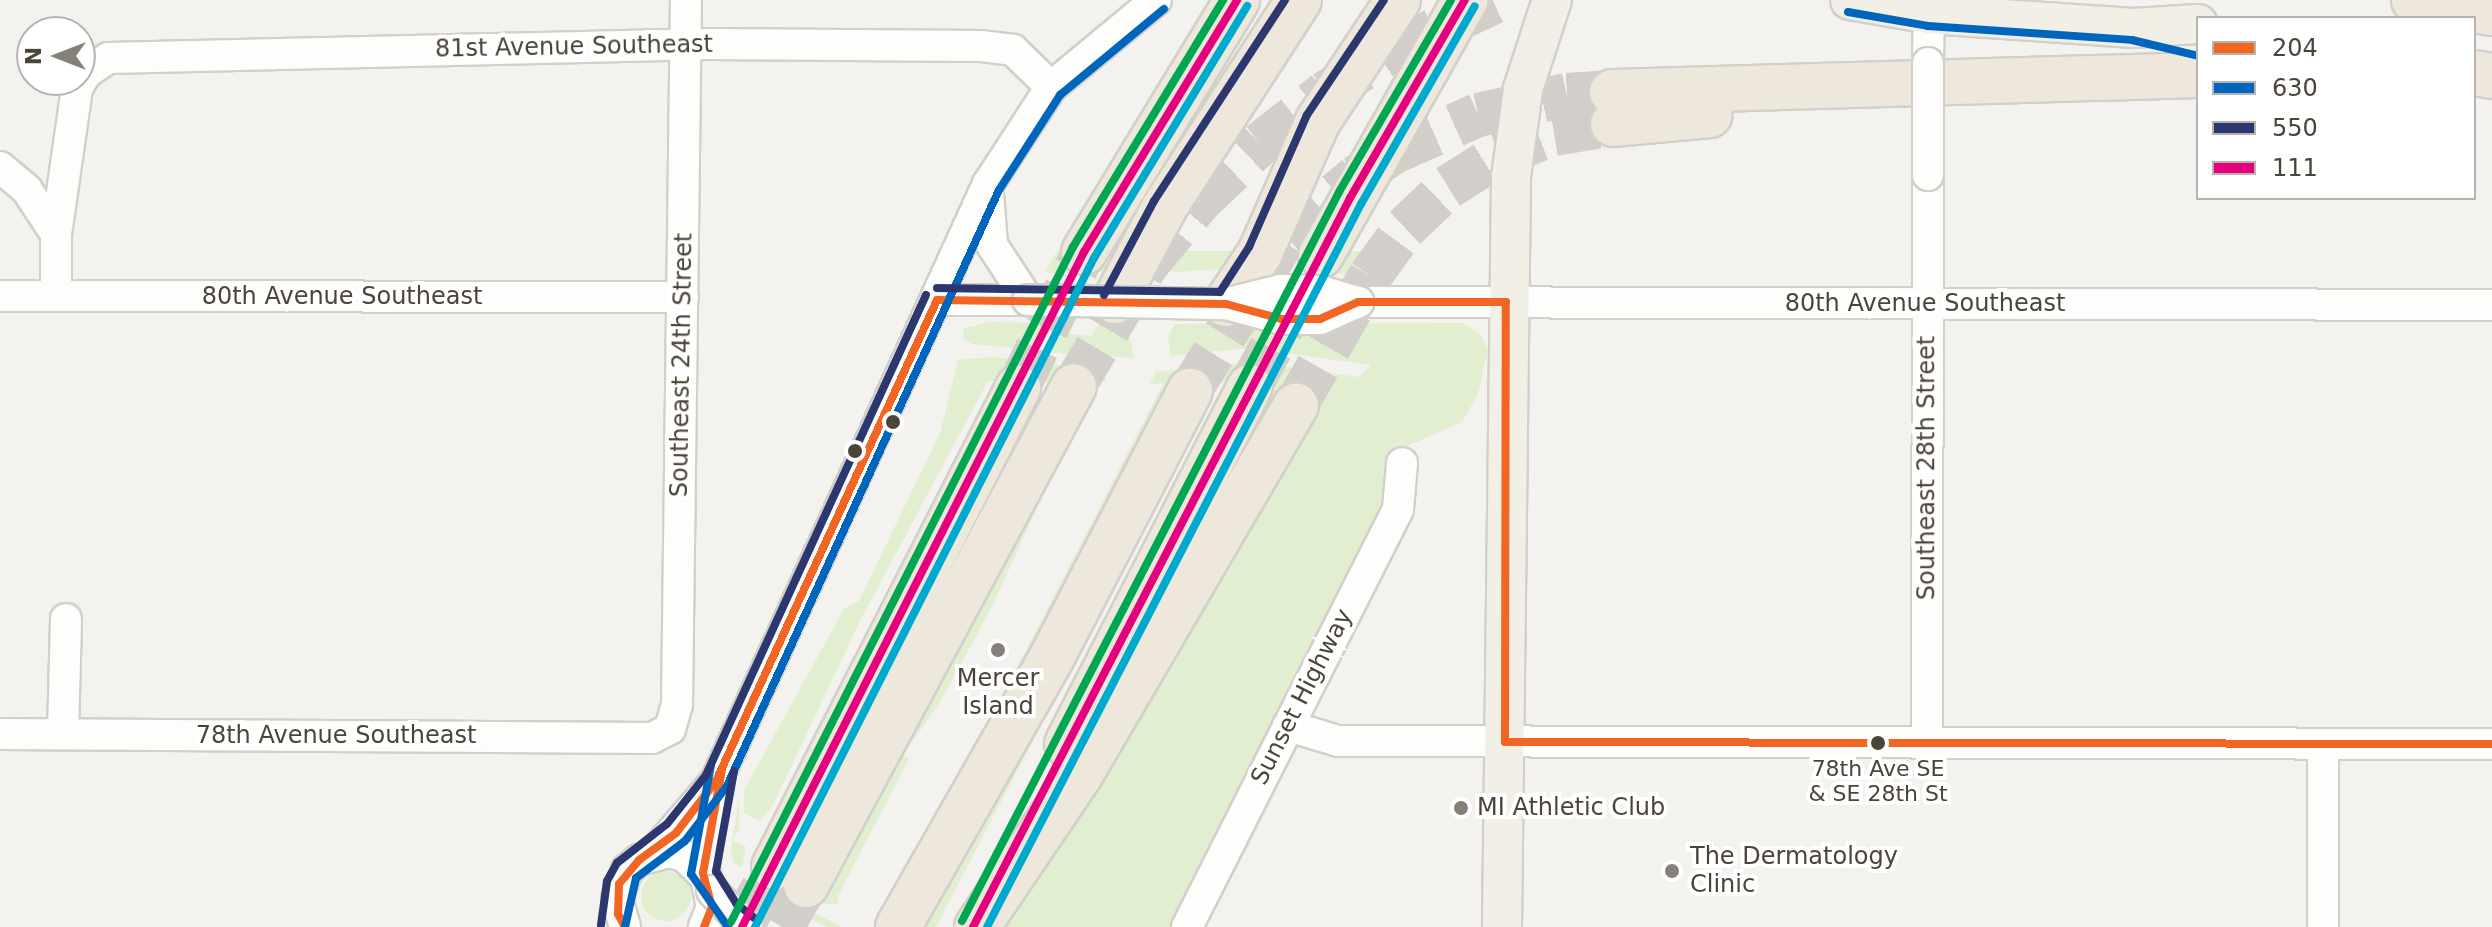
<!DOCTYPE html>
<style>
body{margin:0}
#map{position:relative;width:2492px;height:927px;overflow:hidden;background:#f4f2ee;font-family:"DejaVu Sans",sans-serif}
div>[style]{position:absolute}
.green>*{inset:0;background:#e1eecf}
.round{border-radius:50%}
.highway-tunnel>*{height:44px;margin-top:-22px;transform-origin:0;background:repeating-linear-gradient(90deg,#d2cfca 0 44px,transparent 0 66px)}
.roads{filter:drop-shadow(2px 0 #d2d0cb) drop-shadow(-2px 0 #d2d0cb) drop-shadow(0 2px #d2d0cb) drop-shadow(0 -2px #d2d0cb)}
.minor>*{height:30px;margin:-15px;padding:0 15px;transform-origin:15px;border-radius:15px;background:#fdfdfc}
.major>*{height:38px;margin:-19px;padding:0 19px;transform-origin:19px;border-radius:19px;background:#f2efe6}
.highway>*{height:44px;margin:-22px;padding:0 22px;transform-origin:22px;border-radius:22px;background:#ede8db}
.bridges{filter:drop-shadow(2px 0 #d2d0cb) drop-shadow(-2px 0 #d2d0cb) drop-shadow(0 2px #d2d0cb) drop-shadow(0 -2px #d2d0cb)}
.minor-bridge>*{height:30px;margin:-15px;padding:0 15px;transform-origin:15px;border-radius:15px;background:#fdfdfc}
.bus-1>*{height:8px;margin:-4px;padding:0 4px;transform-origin:4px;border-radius:4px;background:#f26522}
.bus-2>*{height:8px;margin:-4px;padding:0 4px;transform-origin:4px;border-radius:4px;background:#0065bd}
.bus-3>*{height:8px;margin:-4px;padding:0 4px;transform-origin:4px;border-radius:4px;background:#2b376e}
.bus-4>*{height:8px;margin:-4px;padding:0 4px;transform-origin:4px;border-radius:4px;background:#e5007d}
.bus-5>*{height:8px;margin:-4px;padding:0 4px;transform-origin:4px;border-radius:4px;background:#00a9ce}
.bus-6>*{height:8px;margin:-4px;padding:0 4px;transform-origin:4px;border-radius:4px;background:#00a651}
.dots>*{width:22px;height:22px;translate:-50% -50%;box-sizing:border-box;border:4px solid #fff;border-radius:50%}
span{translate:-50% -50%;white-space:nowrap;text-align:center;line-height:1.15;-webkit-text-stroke:8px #fff;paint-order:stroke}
.bus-label{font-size:22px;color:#4b4439}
.street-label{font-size:24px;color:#4b4439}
.poi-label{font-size:24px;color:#4b4439}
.left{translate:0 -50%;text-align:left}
.legend{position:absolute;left:2196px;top:16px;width:280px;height:184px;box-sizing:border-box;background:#fff;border:2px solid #b7b4b0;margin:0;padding:10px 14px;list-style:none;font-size:24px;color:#4b4439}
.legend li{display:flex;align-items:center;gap:16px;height:40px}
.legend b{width:40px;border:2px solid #b7b4b0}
.north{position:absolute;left:16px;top:16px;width:80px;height:80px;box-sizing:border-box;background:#fff;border:2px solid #b7b4b0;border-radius:50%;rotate:270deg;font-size:22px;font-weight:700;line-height:32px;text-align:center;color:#4b4439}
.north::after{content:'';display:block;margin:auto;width:28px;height:36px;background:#868178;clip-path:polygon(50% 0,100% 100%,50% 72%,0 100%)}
</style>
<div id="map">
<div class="green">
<i style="clip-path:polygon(1058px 249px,1130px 250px,1120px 264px,1101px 272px,1045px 273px)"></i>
<i style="clip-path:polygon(1162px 251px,1253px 251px,1222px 269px,1174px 272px,1168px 270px)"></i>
<i style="clip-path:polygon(1378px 251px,1387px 273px,1324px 273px,1305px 268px,1289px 252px)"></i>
<i style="clip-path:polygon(990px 322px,1059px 323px,1062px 327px,1045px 335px,1034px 350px,972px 344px,963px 338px,964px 328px)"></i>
<i style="clip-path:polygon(1127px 323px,1134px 358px,1041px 352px,1064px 333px,1091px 336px,1099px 324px)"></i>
<i style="clip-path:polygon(1463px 323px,1480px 334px,1488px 349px,1478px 394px,1462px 422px,1405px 447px,1332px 615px,1170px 927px,1003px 927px,1274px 382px,1219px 383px,936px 927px,916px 927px,1082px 574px,971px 757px,1163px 384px,1150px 384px,1156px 372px,1255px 362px,1359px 377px,1371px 365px,1249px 348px,1171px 356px,1168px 337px,1175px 324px)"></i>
<i style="clip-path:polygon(998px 357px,1103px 371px,1106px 381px,1094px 381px,993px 605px,939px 704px,903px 755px,909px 759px,837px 898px,839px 904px,826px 904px,815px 899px,911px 649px,1048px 381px,988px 381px,860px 621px,773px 805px,760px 821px,744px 813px,744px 790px,844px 609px,859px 601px,941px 431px,958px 359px)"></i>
<i style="clip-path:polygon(739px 796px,739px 828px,733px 841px,746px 847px,742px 868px,733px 862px,731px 850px)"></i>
<i class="round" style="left:641px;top:871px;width:50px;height:50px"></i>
<i style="clip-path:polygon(748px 887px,787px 899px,842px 927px,827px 927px,782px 904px,771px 907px,751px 896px)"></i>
</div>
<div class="highway-tunnel">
<i style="left:1074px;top:386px;width:142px;rotate:-59.1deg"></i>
<i style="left:1147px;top:264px;width:82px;rotate:-49.9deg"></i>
<i style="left:1200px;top:201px;width:83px;rotate:-43.5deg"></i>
<i style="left:1260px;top:144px;width:83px;rotate:-38.1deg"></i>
<i style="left:1325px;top:93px;width:82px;rotate:-32.5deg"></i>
<i style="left:1394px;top:49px;width:115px;rotate:-25.2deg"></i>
<i style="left:1250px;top:387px;width:121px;rotate:-62deg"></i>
<i style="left:1018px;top:388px;width:151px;rotate:-64.1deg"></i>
<i style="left:1190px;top:391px;width:182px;rotate:-58.2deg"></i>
<i style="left:1286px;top:236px;width:92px;rotate:-40.1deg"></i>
<i style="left:1356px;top:177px;width:45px;rotate:-33.3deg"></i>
<i style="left:1394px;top:152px;width:92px;rotate:-23.8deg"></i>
<i style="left:1478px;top:115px;width:91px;rotate:-12.7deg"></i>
<i style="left:1567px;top:95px;width:45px;rotate:-3.8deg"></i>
<i style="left:1296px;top:405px;width:149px;rotate:-60.2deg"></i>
<i style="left:1370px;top:276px;width:59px;rotate:-53.9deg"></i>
<i style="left:1405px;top:228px;width:59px;rotate:-43.6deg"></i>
<i style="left:1448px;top:187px;width:60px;rotate:-32.1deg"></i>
<i style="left:1499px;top:155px;width:59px;rotate:-20.9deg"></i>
<i style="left:1554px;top:134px;width:60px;rotate:-9.6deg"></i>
<i style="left:742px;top:927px;width:68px;rotate:-61.9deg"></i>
<i style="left:782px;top:927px;width:48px;rotate:-60.3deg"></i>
</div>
<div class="roads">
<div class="minor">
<i style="left:1928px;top:63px;width:63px;rotate:-89.1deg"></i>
<i style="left:0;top:167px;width:35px;rotate:40deg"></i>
<i style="left:27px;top:190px;width:53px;rotate:56.6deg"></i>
<i style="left:988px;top:193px;width:52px;rotate:85.6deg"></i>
<i style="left:992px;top:245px;width:66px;rotate:56.8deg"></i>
<i style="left:0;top:296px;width:683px;rotate:0.08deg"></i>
<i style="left:56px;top:296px;width:62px;rotate:-90deg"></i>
<i style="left:56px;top:234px;width:148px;rotate:-81.8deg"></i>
<i style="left:77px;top:88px;width:17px;rotate:-59deg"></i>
<i style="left:86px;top:73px;width:27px;rotate:-34deg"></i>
<i style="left:108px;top:58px;width:601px;rotate:-1.33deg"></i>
<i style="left:709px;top:44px;width:272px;rotate:0.4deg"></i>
<i style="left:981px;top:46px;width:32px;rotate:7deg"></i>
<i style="left:1013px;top:50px;width:53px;rotate:44.2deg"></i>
<i style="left:937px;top:300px;width:91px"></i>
<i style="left:1358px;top:302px;width:1134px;rotate:0.15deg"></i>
<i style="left:1288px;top:726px;width:52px;rotate:16.7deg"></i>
<i style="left:1338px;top:741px;width:1154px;rotate:0.15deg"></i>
<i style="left:0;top:734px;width:652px;rotate:0.35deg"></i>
<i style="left:652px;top:738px;width:20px;rotate:-27deg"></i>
<i style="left:670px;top:729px;width:26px;rotate:-74deg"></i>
<i style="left:677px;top:704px;width:704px;rotate:-89.27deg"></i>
<i style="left:63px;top:734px;width:115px;rotate:-88.5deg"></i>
<i style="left:1927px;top:744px;width:569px;rotate:-89.9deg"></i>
<i style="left:653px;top:854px;width:95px;rotate:-49.3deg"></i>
<i style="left:703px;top:873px;width:93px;rotate:-82deg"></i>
<i style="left:716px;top:781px;width:656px;rotate:-65.51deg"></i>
<i style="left:988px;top:184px;width:116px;rotate:-57deg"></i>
<i style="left:1051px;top:87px;width:136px;rotate:-39.6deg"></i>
<i style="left:625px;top:927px;width:29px;rotate:-106deg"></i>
<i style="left:617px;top:899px;width:31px;rotate:-71deg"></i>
<i style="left:627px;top:870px;width:16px;rotate:-40deg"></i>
<i style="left:639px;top:860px;width:31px;rotate:-15deg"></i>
<i style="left:669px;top:852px;width:16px;rotate:15deg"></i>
<i style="left:684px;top:856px;width:30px;rotate:44deg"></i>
<i style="left:706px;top:877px;width:31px;rotate:79deg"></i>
<i style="left:712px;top:907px;width:22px;rotate:112deg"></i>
<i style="left:1187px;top:927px;width:468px;rotate:-63.2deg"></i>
<i style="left:1398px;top:509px;width:46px;rotate:-85deg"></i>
<i style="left:2323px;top:927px;width:183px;rotate:-90deg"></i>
</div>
<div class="major">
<i style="left:1850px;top:0;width:80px;rotate:10deg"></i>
<i style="left:1929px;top:14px;width:205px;rotate:3.9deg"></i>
<i style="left:2134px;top:28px;width:64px;rotate:-3.6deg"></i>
<i style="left:1502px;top:927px;width:750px;rotate:-89.31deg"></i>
<i style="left:1511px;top:177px;width:89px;rotate:-82.2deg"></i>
<i style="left:1523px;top:89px;width:94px;rotate:-72deg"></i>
</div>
<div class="highway">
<i style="left:2414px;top:0;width:79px;rotate:9.5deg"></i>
<i style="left:2474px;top:73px;width:18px;rotate:9deg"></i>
<i style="left:1612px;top:92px;width:586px;rotate:-1.66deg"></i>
<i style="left:1613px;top:124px;width:97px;rotate:-5.3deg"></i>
<i style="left:1084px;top:252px;width:295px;rotate:-58.7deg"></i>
<i style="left:1321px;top:255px;width:293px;rotate:-60.5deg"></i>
<i style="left:1115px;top:301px;width:105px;rotate:-62.2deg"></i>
<i style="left:1164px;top:208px;width:248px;rotate:-57deg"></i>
<i style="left:1226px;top:304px;width:61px;rotate:-56.3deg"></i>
<i style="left:1260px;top:253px;width:144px;rotate:-66.3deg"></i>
<i style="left:1318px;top:121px;width:145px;rotate:-56.5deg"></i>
<i style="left:1067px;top:744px;width:401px;rotate:-62.9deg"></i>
<i style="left:774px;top:867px;width:538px;rotate:-63.01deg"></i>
<i style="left:806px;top:885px;width:566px;rotate:-61.76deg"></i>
<i style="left:898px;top:927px;width:311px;rotate:-60.3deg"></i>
<i style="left:1052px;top:657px;width:300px;rotate:-62.6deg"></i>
<i style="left:977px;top:927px;width:184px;rotate:-55.9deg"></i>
<i style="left:1080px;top:775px;width:428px;rotate:-59.7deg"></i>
</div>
</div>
<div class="bridges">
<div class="minor-bridge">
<i style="left:1928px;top:175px;width:112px;rotate:-90deg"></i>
<i style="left:1028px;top:300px;width:198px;rotate:1.2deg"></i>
<i style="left:1226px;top:304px;width:58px;rotate:15deg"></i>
<i style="left:1282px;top:319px;width:38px"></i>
<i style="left:1320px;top:319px;width:42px;rotate:-24.1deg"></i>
<i style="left:1228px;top:303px;width:55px;rotate:-13.8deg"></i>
<i style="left:1281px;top:290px;width:40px;rotate:1.4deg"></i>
<i style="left:1321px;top:291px;width:39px;rotate:17deg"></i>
<i style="left:712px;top:891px;width:50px;rotate:45.8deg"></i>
</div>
</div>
<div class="bus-1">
<i style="left:937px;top:300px;width:289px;rotate:0.8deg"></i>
<i style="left:1226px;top:304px;width:58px;rotate:15deg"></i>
<i style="left:1282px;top:319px;width:38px"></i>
<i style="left:1320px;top:319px;width:42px;rotate:-24.1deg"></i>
<i style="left:1358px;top:302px;width:148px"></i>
<i style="left:1505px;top:742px;width:987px;rotate:0.12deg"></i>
<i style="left:1505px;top:742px;width:440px;rotate:-89.9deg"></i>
<i style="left:625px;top:927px;width:15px;rotate:-118deg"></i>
<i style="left:618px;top:914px;width:30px;rotate:-88deg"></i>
<i style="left:619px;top:884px;width:31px;rotate:-50deg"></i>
<i style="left:639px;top:860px;width:46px;rotate:-36.1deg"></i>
<i style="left:676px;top:833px;width:66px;rotate:-52.4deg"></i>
<i style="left:716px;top:781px;width:529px;rotate:-65.32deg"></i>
<i style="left:704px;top:927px;width:22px;rotate:-68deg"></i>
<i style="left:712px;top:907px;width:35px;rotate:-105deg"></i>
<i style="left:703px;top:873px;width:106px;rotate:-79.6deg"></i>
</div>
<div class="bus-2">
<i style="left:1848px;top:12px;width:81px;rotate:9.9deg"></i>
<i style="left:1928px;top:26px;width:204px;rotate:3.9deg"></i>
<i style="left:2132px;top:40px;width:65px;rotate:13.4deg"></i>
<i style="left:711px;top:765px;width:111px;rotate:100.4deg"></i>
<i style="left:691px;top:874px;width:65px;rotate:55.1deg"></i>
<i style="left:625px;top:927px;width:50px;rotate:-77.3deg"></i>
<i style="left:636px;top:878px;width:61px;rotate:-37.1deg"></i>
<i style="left:685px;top:841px;width:69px;rotate:-52.6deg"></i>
<i style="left:727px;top:786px;width:655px;rotate:-65.47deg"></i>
<i style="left:999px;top:190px;width:113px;rotate:-57.3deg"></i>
<i style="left:1060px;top:95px;width:135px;rotate:-39.6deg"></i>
</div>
<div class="bus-3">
<i style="left:937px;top:288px;width:283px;rotate:0.8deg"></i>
<i style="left:1220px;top:292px;width:54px;rotate:-57.2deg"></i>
<i style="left:1249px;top:247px;width:144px;rotate:-66.3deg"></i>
<i style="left:1307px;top:115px;width:138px;rotate:-56.2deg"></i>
<i style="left:1104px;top:295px;width:106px;rotate:-62deg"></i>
<i style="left:1154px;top:201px;width:240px;rotate:-56.9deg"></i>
<i style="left:734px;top:771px;width:102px;rotate:100.2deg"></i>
<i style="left:716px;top:871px;width:39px;rotate:58deg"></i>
<i style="left:737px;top:904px;width:22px;rotate:39deg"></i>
<i style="left:601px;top:925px;width:44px;rotate:-82.2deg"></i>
<i style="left:607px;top:881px;width:21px;rotate:-61deg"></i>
<i style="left:617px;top:863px;width:63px;rotate:-38deg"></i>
<i style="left:667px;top:824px;width:63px;rotate:-51.5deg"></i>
<i style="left:706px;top:775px;width:528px;rotate:-65.38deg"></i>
</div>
<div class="bus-4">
<i style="left:742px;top:927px;width:757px;rotate:-63.13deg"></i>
<i style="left:1084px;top:252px;width:295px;rotate:-58.7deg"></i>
<i style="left:973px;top:927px;width:821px;rotate:-62.65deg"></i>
<i style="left:1350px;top:198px;width:229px;rotate:-59.9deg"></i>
</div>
<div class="bus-5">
<i style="left:755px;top:927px;width:750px;rotate:-63.13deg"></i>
<i style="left:1094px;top:258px;width:295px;rotate:-58.7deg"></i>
<i style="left:987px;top:927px;width:814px;rotate:-62.65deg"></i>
<i style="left:1361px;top:204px;width:228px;rotate:-60.1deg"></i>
</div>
<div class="bus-6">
<i style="left:962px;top:921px;width:821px;rotate:-62.65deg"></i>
<i style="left:1339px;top:192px;width:222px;rotate:-59.7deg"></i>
<i style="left:731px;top:922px;width:757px;rotate:-63.13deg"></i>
<i style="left:1073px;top:247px;width:289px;rotate:-58.7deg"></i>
</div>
<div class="dots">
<i style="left:893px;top:422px;background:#4b4439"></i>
<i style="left:855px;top:451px;background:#4b4439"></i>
<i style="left:998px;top:650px;background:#868178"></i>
<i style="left:1878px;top:743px;background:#4b4439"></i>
<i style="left:1461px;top:808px;background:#868178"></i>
<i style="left:1672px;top:871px;background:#868178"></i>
</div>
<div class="bus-label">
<span style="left:1878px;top:781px">78th Ave SE<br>&amp; SE 28th St</span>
</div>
<div class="street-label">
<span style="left:574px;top:47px;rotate:-1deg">81st Avenue Southeast</span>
<span style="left:342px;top:297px">80th Avenue Southeast</span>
<span style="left:1925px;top:304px">80th Avenue Southeast</span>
<span style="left:682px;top:365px;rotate:-89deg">Southeast 24th Street</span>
<span style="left:1927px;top:468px;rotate:-90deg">Southeast 28th Street</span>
<span style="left:1302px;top:697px;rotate:-63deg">Sunset Highway</span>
<span style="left:336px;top:736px">78th Avenue Southeast</span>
</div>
<div class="poi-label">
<span style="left:998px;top:693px">Mercer<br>Island</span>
<span class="left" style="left:1477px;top:808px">MI Athletic Club</span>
<span class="left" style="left:1690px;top:871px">The Dermatology<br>Clinic</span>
</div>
<ul class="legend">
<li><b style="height:10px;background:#f26522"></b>204</li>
<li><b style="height:10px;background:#0065bd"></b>630</li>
<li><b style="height:10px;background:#2b376e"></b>550</li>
<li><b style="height:10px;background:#e5007d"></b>111</li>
</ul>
<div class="north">N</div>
</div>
